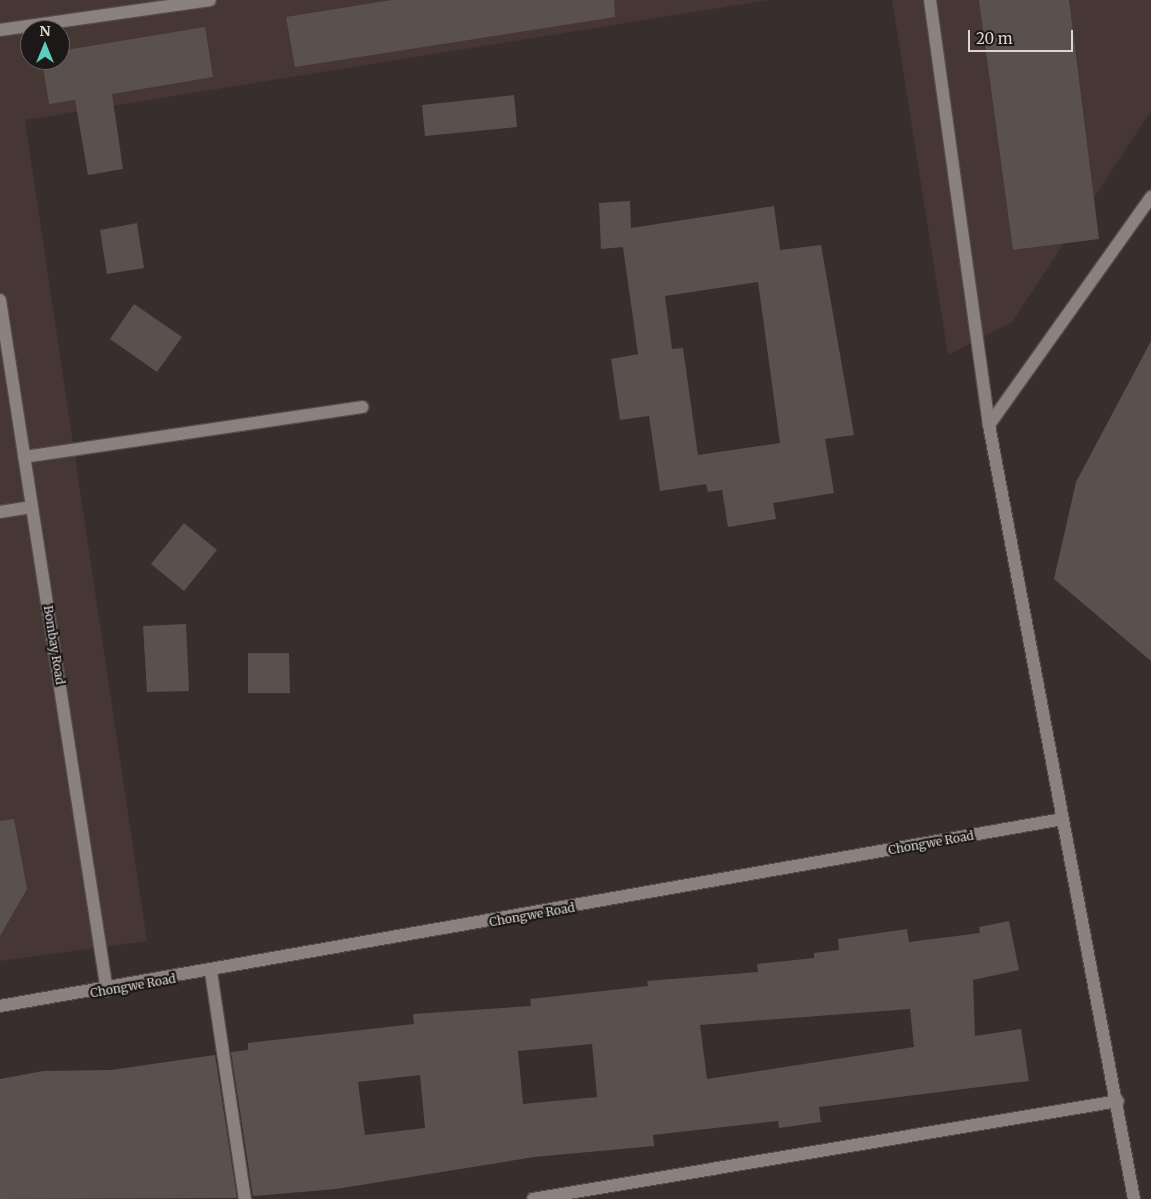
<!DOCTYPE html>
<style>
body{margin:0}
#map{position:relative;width:1151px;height:1199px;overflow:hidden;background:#372e2d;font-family:Merriweather,serif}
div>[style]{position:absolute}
.built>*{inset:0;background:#463734}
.building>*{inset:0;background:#5a514f}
.roads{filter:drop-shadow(1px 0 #534c4a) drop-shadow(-1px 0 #534c4a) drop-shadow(0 1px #534c4a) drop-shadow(0 -1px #534c4a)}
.minor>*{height:12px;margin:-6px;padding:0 6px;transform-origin:6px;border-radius:6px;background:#8b817f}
span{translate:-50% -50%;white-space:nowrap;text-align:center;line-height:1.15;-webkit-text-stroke:4.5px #1b1817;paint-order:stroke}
.street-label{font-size:12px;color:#dbd5d4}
.north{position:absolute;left:20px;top:20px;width:50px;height:50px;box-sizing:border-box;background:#1b1817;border:1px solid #686463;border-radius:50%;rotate:0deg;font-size:14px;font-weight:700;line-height:20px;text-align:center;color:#dbd5d4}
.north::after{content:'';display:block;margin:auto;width:18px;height:22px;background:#5ccebb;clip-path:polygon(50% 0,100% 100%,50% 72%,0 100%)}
.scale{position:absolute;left:968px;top:30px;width:105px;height:22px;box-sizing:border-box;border:2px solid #dbd5d4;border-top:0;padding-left:6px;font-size:15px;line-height:18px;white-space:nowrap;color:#dbd5d4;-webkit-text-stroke:4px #1b1817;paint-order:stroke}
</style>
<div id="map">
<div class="built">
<i style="clip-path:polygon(evenodd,0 0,769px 0,25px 120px,147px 941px,0 961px,0 0,30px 30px,60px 30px,60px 60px,30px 60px,30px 30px)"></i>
<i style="clip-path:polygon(892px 0,1151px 0,1151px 111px,1012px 322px,948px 355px)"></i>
</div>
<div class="building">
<i style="clip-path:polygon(392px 0,614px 0,615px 17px,295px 67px,286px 17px)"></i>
<i style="clip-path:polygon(979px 0,1069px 0,1099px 239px,1013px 250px)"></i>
<i style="clip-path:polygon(205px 27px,213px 77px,112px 94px,123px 169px,88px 175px,75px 100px,49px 104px,42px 60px,60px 60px,60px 51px)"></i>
<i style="clip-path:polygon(514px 95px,517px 127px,425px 136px,422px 105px)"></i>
<i style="clip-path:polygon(evenodd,630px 201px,631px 228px,774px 206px,780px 250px,821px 245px,854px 435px,825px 439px,834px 493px,773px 503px,776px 519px,728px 527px,722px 490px,708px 492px,706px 484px,660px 491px,649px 416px,620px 420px,611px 359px,638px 354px,623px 247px,601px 249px,599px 203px,630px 201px,758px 282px,780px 443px,698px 455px,683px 348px,672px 349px,665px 296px,758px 282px)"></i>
<i style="clip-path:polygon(137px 223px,144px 268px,107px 274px,100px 230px)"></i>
<i style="clip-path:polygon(134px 304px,182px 337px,157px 372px,110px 339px)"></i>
<i style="clip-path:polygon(1151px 341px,1151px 661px,1054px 579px,1076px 482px)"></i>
<i style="clip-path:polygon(184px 523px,217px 550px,184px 591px,151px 564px)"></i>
<i style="clip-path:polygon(186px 624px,189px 691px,147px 692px,143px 626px)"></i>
<i style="clip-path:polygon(248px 653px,289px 653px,290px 693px,248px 693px)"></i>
<i style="clip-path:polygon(14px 819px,27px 889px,0 936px,0 821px)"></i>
<i style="clip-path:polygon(evenodd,1009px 921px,1019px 970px,973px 980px,975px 1036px,1021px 1029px,1029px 1081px,819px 1107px,821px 1122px,779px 1128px,778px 1121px,653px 1135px,654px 1146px,534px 1157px,336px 1189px,253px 1196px,231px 1052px,248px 1050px,248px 1043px,414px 1024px,413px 1014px,531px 1006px,530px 999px,648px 986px,647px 981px,758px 972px,757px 964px,814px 958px,814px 953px,839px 950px,838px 939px,907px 929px,909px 942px,980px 933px,979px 927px,1009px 921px,910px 1009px,914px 1047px,707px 1079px,700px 1025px,910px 1009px,1009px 921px,592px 1044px,597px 1097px,523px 1104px,518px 1051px,592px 1044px,1009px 921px,420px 1075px,425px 1128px,365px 1135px,358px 1082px,420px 1075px)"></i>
<i style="clip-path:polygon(215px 1055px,237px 1198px,0 1199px,0 1079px,43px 1071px,111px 1070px)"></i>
</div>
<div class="roads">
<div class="minor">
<i style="left:930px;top:0;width:429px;rotate:82.1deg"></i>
<i style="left:0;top:30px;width:212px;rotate:-8.1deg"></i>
<i style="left:0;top:300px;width:699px;rotate:81.2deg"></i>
<i style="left:24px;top:457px;width:342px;rotate:-8.4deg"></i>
<i style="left:0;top:512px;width:32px;rotate:-9deg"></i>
<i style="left:211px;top:972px;width:230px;rotate:81.5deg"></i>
<i style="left:0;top:1006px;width:1079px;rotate:-9.98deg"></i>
<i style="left:533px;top:1199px;width:593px;rotate:-9.51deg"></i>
<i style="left:1134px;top:1199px;width:787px;rotate:-100.61deg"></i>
<i style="left:989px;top:425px;width:280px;rotate:-54.6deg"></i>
</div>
</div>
<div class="street-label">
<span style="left:54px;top:645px;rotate:81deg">Bombay Road</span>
<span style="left:931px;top:843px;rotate:-10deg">Chongwe Road</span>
<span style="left:532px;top:915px;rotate:-10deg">Chongwe Road</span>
<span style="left:133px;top:986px;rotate:-10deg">Chongwe Road</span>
</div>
<div class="north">N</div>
<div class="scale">20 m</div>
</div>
